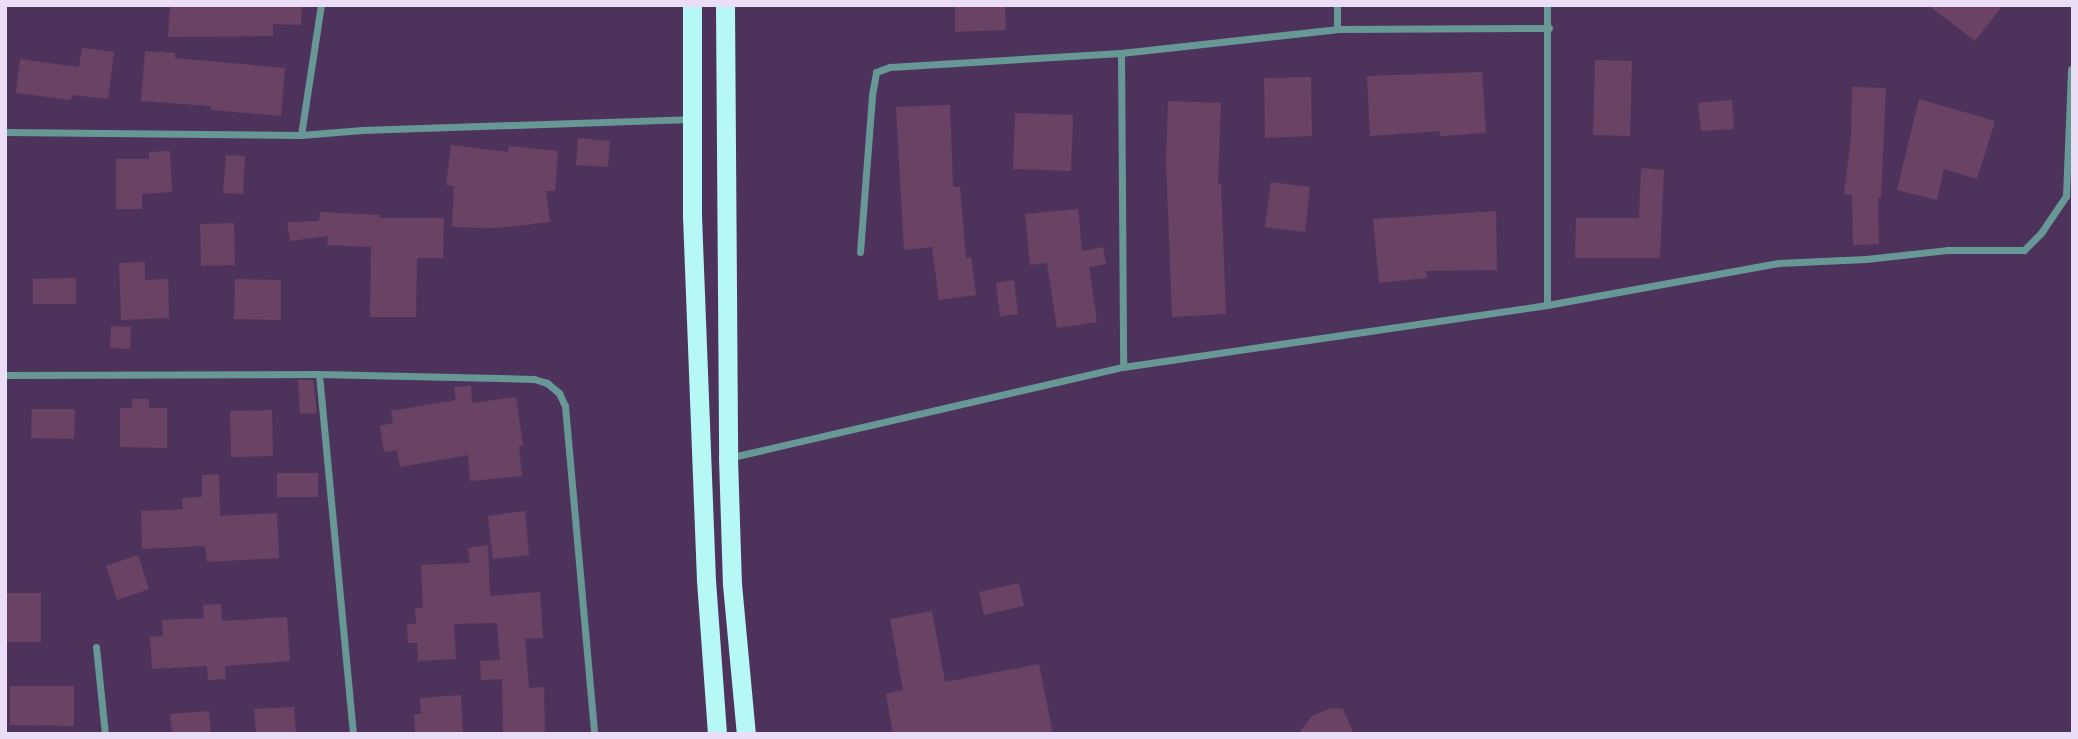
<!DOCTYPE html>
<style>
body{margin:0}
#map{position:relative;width:2078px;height:739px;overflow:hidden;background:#4d335b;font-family:"Golos Text",sans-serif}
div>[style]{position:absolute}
.building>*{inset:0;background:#6a4364}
.minor>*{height:7px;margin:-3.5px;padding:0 3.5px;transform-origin:3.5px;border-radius:3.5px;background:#679896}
.trunk>*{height:19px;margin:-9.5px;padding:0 9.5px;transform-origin:9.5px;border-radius:9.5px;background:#b6f8f5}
span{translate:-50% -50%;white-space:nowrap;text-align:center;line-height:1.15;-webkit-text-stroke:5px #42294f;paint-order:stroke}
.frame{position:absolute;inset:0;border:7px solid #ecddf6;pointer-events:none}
</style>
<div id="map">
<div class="building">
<i style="clip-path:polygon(170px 5px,302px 5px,301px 25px,273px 24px,273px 36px,168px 37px)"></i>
<i style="clip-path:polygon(955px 5px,1005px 5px,1006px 30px,955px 32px)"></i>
<i style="clip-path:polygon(1928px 5px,2003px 5px,1975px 41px)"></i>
<i style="clip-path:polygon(82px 48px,114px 52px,108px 99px,72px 95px,71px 100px,16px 93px,20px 59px,79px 67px)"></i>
<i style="clip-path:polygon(145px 51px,175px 53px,175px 58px,285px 68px,281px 116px,211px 110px,211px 106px,141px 101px)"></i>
<i style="clip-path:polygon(1595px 60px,1632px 61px,1630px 136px,1593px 135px)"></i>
<i style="clip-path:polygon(1482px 72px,1486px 133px,1440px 136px,1440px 131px,1370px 136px,1367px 76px)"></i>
<i style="clip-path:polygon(1311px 77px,1312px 136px,1265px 138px,1264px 78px)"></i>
<i style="clip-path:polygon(1852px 87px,1886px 88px,1881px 198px,1878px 198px,1879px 244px,1853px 245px,1852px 195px,1844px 194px,1851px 137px)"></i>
<i style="clip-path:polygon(1919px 99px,1995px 121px,1977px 179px,1944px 169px,1937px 200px,1897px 190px)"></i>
<i style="clip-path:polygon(1732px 100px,1734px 129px,1701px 131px,1698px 103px)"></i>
<i style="clip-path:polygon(1168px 101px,1221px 103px,1218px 184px,1221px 184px,1226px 314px,1172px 317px,1166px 160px)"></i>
<i style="clip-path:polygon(950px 105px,953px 187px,960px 187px,966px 258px,971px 257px,976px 295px,939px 300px,932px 247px,904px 250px,896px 107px)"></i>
<i style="clip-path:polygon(1015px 113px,1073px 115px,1071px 171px,1013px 169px)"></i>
<i style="clip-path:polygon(578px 138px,610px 141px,608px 167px,576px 165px)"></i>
<i style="clip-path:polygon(451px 145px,508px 152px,509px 146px,558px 151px,555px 191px,546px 191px,550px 222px,496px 228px,452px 227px,454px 186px,446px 185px)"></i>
<i style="clip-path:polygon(170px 151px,172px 192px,142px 194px,142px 209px,116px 209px,116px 159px,149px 159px,149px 152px)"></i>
<i style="clip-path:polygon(226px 155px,245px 156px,243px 194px,223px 193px)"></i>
<i style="clip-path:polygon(1641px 168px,1664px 170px,1660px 258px,1575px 258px,1576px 218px,1639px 218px)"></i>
<i style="clip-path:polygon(1271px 182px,1310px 187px,1305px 232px,1265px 227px)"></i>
<i style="clip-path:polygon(1078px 209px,1082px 251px,1103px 247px,1106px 264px,1089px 267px,1097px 322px,1057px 328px,1047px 263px,1030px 265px,1025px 214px)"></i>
<i style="clip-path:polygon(1496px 211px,1497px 270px,1426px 271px,1427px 278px,1379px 283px,1373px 219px)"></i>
<i style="clip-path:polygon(320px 212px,380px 215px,379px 218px,444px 218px,443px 258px,417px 258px,416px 317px,370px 317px,371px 247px,327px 245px,328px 236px,290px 241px,287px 222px,319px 221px)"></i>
<i style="clip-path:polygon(234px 223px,235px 265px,201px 266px,200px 224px)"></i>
<i style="clip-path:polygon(145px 262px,145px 280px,168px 279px,169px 318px,121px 320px,119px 263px)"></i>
<i style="clip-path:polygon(76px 278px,76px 304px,33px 304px,33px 279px)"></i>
<i style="clip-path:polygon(235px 279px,281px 280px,281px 320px,234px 319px)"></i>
<i style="clip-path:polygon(1014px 280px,1018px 314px,1000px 317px,996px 283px)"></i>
<i style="clip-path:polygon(111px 326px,131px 327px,130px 349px,110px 348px)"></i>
<i style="clip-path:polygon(298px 380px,313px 380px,317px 413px,300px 414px)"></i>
<i style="clip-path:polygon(471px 386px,472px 403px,516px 397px,523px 445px,519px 446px,522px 476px,470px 481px,468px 455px,400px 467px,397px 450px,384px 452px,380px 426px,393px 423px,391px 411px,456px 400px,454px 387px)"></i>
<i style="clip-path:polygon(132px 399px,149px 399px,149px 408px,167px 408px,167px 448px,120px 447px,120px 408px,132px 408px)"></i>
<i style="clip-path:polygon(32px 409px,75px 409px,74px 439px,31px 438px)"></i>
<i style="clip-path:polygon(272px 410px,273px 456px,231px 457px,230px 411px)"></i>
<i style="clip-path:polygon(277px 473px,318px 473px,318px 497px,277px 497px)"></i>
<i style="clip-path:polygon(219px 474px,220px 516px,277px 513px,279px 558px,207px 562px,205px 546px,142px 549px,141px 511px,183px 509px,182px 498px,202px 497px,202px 475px)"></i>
<i style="clip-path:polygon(525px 511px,529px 555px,493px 559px,488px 516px)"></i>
<i style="clip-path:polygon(488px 545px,490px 596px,540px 592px,543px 638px,525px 639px,529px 688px,544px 687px,545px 734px,503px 734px,502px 679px,481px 680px,480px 661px,500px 660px,497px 623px,454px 624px,456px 659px,418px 661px,417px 643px,408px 643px,407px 624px,416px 624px,415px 608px,423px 608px,421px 565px,470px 563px,468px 548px)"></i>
<i style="clip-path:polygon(138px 555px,149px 589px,117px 600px,106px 566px)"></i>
<i style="clip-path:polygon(1019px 583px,1024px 606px,984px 615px,979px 592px)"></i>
<i style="clip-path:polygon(5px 593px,41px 593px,41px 642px,5px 642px)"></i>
<i style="clip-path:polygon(221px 604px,222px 621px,287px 617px,290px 661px,225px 666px,226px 679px,208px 680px,207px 666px,152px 669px,150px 637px,163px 636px,162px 620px,204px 618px,203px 605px)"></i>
<i style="clip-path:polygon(932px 611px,945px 682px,1039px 664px,1053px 734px,893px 734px,886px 694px,903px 690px,890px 619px)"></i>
<i style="clip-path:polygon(10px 686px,74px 686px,74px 726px,10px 725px)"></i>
<i style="clip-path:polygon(461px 695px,463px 734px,415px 732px,414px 714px,421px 714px,420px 698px)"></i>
<i style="clip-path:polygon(294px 707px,296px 734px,256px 734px,254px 709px)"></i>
<i style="clip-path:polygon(1331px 708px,1343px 709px,1354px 734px,1298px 734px,1312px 716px)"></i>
<i style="clip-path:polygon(209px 711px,211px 734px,172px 734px,170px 714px)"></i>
</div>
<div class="minor">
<i style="left:1337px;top:29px;width:24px;rotate:-90deg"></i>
<i style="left:1121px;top:53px;width:314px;rotate:89.6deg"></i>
<i style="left:5px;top:132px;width:296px;rotate:0.6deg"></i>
<i style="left:301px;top:135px;width:61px;rotate:-4.7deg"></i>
<i style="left:362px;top:130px;width:328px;rotate:-1.9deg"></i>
<i style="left:301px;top:135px;width:132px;rotate:-81.3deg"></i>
<i style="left:860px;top:252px;width:157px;rotate:-85.6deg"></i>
<i style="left:872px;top:95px;width:23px;rotate:-80deg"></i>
<i style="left:876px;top:72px;width:15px;rotate:-20deg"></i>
<i style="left:890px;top:67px;width:231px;rotate:-3.5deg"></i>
<i style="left:1121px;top:53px;width:217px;rotate:-6.3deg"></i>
<i style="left:1337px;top:29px;width:212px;rotate:-0.3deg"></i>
<i style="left:1547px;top:305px;width:300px;rotate:-90deg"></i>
<i style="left:319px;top:374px;width:362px;rotate:84.6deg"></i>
<i style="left:5px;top:375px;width:314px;rotate:-0.2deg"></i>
<i style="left:319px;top:374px;width:215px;rotate:1.3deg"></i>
<i style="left:534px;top:379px;width:14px;rotate:17deg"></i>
<i style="left:547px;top:383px;width:16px;rotate:40deg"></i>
<i style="left:559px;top:393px;width:14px;rotate:65deg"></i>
<i style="left:565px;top:406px;width:329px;rotate:84.9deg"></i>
<i style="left:728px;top:458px;width:405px;rotate:-13deg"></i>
<i style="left:1123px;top:367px;width:429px;rotate:-8.3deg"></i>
<i style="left:1547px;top:305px;width:235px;rotate:-10.3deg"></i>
<i style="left:1778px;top:263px;width:88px;rotate:-2.6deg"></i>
<i style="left:1866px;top:259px;width:81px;rotate:-6.3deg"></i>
<i style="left:1947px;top:250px;width:77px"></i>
<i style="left:2024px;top:250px;width:24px;rotate:-45deg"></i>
<i style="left:2041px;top:233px;width:45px;rotate:-56deg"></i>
<i style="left:2066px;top:196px;width:127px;rotate:-87.7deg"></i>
<i style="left:96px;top:647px;width:87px;rotate:84.1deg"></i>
</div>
<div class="trunk">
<i style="left:692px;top:5px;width:211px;rotate:90deg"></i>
<i style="left:692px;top:216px;width:364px;rotate:87.8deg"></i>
<i style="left:706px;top:580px;width:154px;rotate:85.9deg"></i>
<i style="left:725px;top:5px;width:453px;rotate:89.6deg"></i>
<i style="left:728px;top:458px;width:126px;rotate:88.2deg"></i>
<i style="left:732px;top:584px;width:151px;rotate:84.7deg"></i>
</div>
<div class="frame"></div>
</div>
